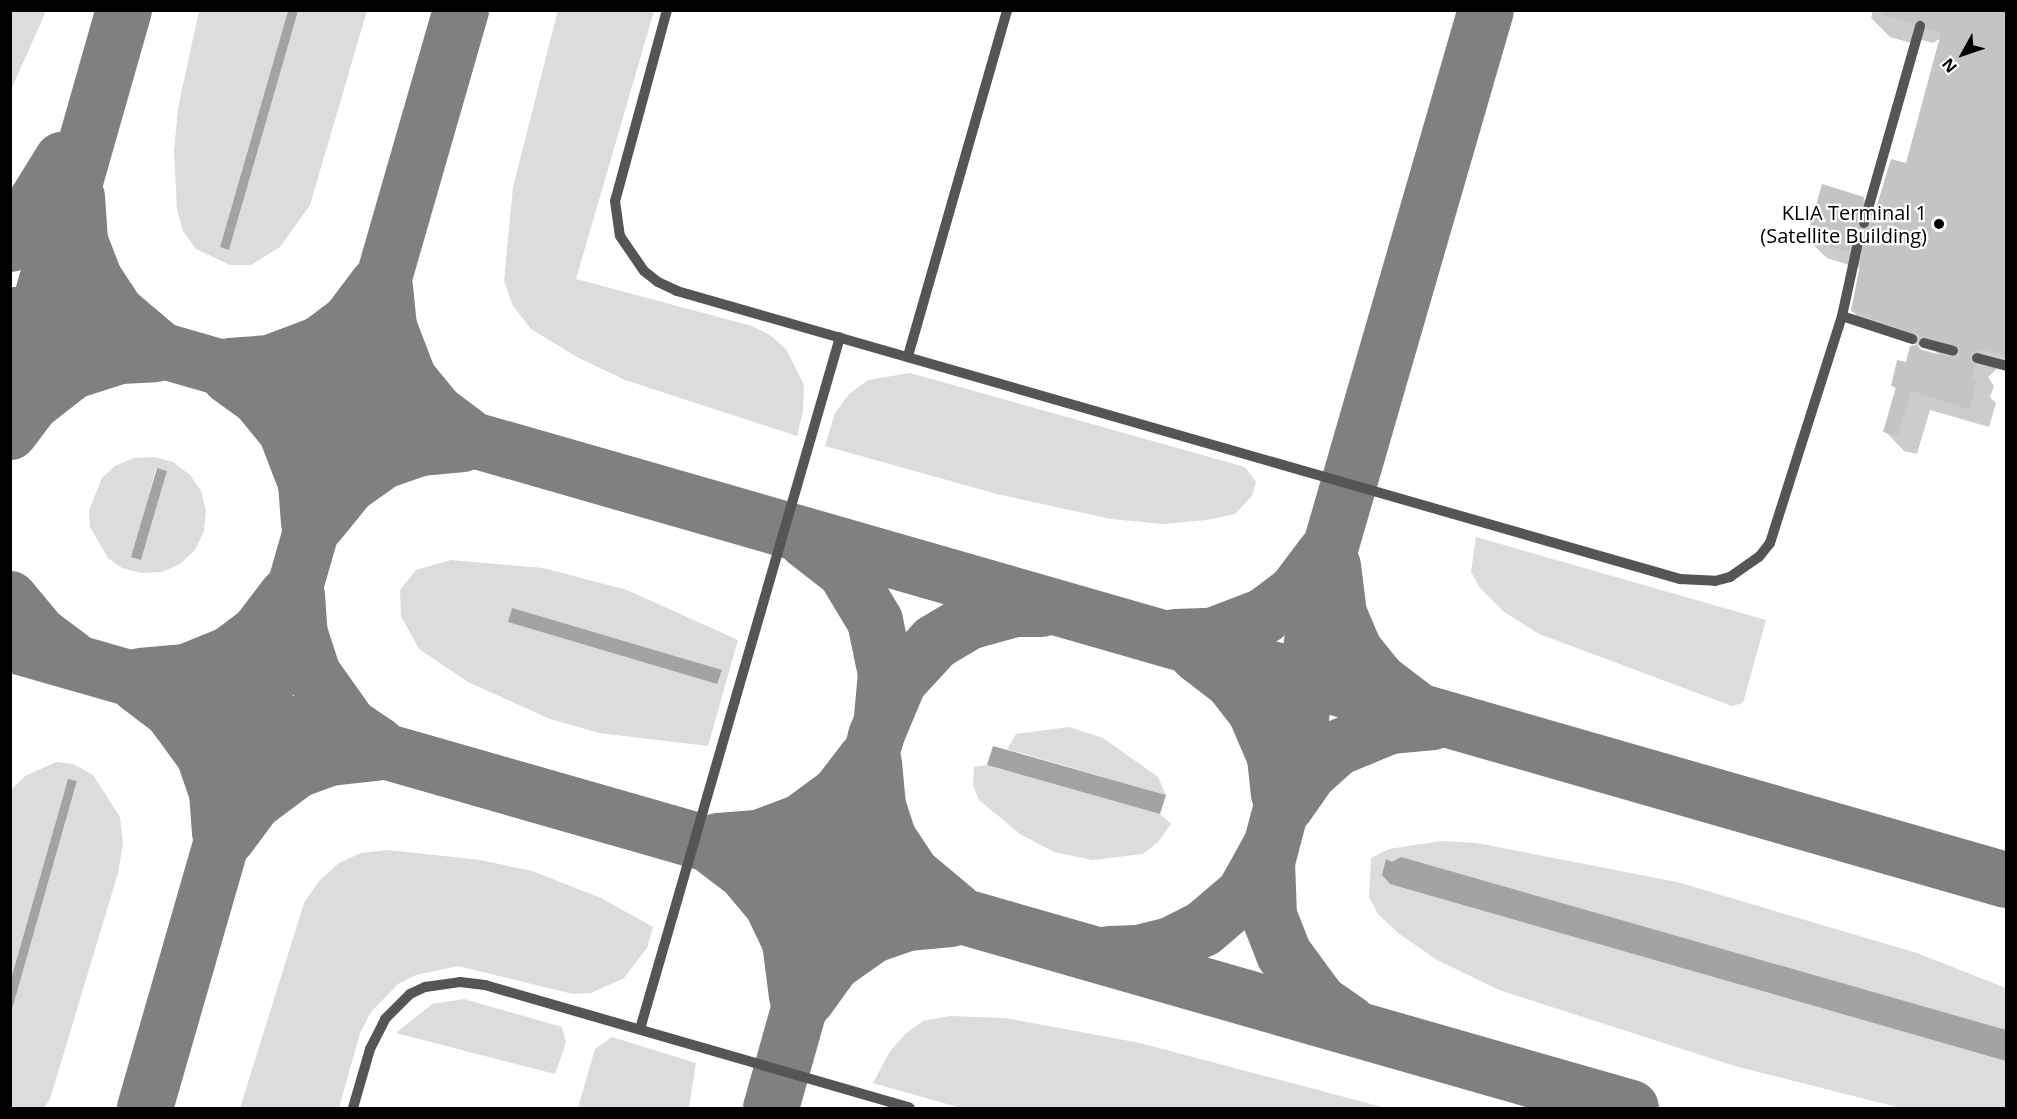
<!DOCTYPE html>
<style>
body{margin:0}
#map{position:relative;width:2017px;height:1119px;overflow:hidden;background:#fff;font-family:"Open Sans",sans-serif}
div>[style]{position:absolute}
.green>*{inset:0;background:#dcdcdc}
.water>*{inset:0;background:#a3a3a3}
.shadow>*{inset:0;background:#0003}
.taxiway>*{height:56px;margin:-28px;padding:0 28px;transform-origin:28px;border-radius:28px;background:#808080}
.building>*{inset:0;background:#c4c4c4}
.service>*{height:10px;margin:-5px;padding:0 5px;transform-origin:5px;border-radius:5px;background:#555}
.dots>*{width:16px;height:16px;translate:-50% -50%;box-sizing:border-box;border:3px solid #fff;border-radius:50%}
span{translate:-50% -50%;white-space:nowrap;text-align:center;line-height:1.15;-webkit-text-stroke:4.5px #fff;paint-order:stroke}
.poi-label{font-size:20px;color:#000}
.right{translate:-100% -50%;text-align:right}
.frame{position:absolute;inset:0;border:12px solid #000;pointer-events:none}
.north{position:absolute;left:1933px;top:24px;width:60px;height:60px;-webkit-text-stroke:4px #fff;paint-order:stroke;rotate:230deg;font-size:16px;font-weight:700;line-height:24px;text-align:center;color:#000}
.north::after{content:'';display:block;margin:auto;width:21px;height:27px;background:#000;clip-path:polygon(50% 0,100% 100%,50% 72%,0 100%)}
</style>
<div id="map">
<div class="green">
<i style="clip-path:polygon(11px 10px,46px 11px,11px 90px,10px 11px)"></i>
<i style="clip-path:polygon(558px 10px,654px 11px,576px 279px,752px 326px,771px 336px,786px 349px,804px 385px,803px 411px,797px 436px,625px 380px,575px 356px,531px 329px,513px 306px,504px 281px,513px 187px)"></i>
<i style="clip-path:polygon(199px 11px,288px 11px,220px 247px,229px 250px,298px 11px,367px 11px,310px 205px,280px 247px,251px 265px,230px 265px,196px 249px,183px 231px,177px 210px,174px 151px,178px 108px)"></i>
<i style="clip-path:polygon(910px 373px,1245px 467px,1256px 482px,1252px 496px,1235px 514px,1207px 520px,1163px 524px,1111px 519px,997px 494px,825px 446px,835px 413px,849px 394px,868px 380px)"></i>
<i style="clip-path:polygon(evenodd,154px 457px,173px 462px,190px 475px,201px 491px,206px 511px,204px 531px,195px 550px,180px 564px,162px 572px,142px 573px,122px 568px,108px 558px,90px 527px,89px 510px,102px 478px,115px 466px,134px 458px,154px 457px,156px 468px,167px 471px,141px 560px,132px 557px,156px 468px)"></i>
<i style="clip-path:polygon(1476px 537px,1766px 620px,1743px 703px,1732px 706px,1539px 634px,1504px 612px,1480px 588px,1471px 572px)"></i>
<i style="clip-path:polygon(evenodd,451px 560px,543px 568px,627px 590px,738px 640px,708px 746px,599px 733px,550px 719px,468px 682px,419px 649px,401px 616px,400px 590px,416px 570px,451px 560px,512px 609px,717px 684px,509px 622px,512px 609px)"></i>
<i style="clip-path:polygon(1069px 727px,1103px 738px,1158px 777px,1166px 795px,1007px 749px,1016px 734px)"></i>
<i style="clip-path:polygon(56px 762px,73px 764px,93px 775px,120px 817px,123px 843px,118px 873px,50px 1099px,44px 1108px,11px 1108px,11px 1013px,77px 782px,68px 779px,11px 979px,11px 790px,25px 776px)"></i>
<i style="clip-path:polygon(987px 765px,1160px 814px,1171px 824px,1158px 842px,1143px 854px,1092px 860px,1054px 852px,1020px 834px,979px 800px,973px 785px,974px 767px)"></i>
<i style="clip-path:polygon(1441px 841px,1477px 843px,1677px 882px,1917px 953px,2006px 988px,2006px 1108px,1901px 1108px,1738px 1067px,1499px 990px,1437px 960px,1398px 933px,1378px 914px,1369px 897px,1371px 858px,1389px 849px)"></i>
<i style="clip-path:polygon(388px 850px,480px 860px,532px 871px,601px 898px,653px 927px,647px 948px,624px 978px,591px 993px,573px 994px,458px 966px,416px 975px,398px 984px,371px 1012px,360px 1033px,339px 1108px,240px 1108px,304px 903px,319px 881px,339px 863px,361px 853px)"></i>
<i style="clip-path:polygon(464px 999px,562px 1027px,566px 1042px,555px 1074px,396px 1033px,432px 1004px)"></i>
<i style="clip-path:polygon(950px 1016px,1005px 1018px,1140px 1043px,1386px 1108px,961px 1108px,873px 1083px,889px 1053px,905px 1034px,923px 1021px)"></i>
<i style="clip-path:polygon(612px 1037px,696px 1063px,689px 1108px,578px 1108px,595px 1049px)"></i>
</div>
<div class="water">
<i style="clip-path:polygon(288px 11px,298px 11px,229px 250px,220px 247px)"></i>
<i style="clip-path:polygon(157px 468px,167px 471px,141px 560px,131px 557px)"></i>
<i style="clip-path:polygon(512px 608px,722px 670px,717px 684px,508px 622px)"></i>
<i style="clip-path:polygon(993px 746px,1166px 795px,1160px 814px,987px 765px)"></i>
<i style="clip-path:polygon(68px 779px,77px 781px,11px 1013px,11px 979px)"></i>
<i style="clip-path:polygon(1401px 857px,2006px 1030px,2006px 1061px,1390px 884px,1382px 875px,1386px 859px,1392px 862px)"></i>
</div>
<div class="shadow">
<i style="clip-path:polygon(1873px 10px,2006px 10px,2006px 369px,1999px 367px,1988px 377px,1994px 386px,1990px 397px,1996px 403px,1989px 427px,1930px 410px,1917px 454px,1904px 451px,1885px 431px,1897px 390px,1892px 385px,1922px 352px,1941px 357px,1935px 351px,1872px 330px,1852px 311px,1862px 269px,1827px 258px,1807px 239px,1863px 198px,1877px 212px,1907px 165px,1941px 38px,1933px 43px,1919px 39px,1918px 45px,1890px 37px,1871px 18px)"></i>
</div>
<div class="taxiway">
<i style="left:77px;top:197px;width:44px;rotate:86.1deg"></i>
<i style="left:80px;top:241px;width:40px;rotate:69deg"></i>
<i style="left:94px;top:278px;width:42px;rotate:56.7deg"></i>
<i style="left:117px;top:313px;width:51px;rotate:40.2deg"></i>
<i style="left:10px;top:244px;width:99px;rotate:-58.2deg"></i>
<i style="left:385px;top:287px;width:40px;rotate:84.3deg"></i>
<i style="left:389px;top:327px;width:56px;rotate:69deg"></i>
<i style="left:409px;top:379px;width:43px;rotate:50.7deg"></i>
<i style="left:436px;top:412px;width:38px;rotate:37deg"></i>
<i style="left:10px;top:315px;width:28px"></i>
<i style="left:38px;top:315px;width:2047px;rotate:16.02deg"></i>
<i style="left:230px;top:366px;width:40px;rotate:-4.3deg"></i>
<i style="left:270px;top:363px;width:53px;rotate:-20.8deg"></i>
<i style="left:320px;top:344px;width:38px;rotate:-37deg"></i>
<i style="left:350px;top:321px;width:45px;rotate:-53.1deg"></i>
<i style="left:229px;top:376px;width:37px;rotate:36deg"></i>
<i style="left:259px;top:398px;width:43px;rotate:50.7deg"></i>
<i style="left:286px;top:431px;width:56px;rotate:69deg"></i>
<i style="left:306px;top:483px;width:40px;rotate:85.7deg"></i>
<i style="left:10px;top:410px;width:416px;rotate:-74.1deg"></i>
<i style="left:10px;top:432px;width:36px;rotate:-53deg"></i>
<i style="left:32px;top:403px;width:52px;rotate:-38deg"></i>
<i style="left:73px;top:371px;width:49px;rotate:-17.7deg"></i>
<i style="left:120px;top:356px;width:35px;rotate:-3deg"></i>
<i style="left:318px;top:523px;width:49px;rotate:-50.8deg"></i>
<i style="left:349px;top:485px;width:42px;rotate:-35.2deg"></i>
<i style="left:383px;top:461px;width:39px;rotate:-19deg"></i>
<i style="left:420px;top:448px;width:43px;rotate:-5.3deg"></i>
<i style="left:805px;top:540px;width:51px;rotate:37.8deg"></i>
<i style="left:845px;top:571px;width:58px;rotate:59deg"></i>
<i style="left:875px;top:621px;width:54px;rotate:78.3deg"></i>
<i style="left:886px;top:674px;width:42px;rotate:95.4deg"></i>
<i style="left:1333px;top:566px;width:48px;rotate:82.9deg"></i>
<i style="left:1339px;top:614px;width:39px;rotate:67deg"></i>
<i style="left:1354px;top:650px;width:40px;rotate:51deg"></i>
<i style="left:1379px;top:681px;width:43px;rotate:37.4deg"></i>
<i style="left:297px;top:595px;width:39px;rotate:86deg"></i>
<i style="left:300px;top:634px;width:42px;rotate:72deg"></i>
<i style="left:313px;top:674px;width:64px;rotate:54.6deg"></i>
<i style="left:350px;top:726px;width:34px;rotate:34deg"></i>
<i style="left:10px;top:599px;width:45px;rotate:50.4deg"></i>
<i style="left:39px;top:634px;width:39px;rotate:37deg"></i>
<i style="left:1175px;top:637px;width:37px;rotate:-2deg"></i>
<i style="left:1212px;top:636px;width:56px;rotate:-21deg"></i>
<i style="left:1264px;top:616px;width:39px;rotate:-37deg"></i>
<i style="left:1295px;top:593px;width:50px;rotate:-53.1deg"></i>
<i style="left:10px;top:644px;width:1686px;rotate:15.97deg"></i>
<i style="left:1197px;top:654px;width:44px;rotate:37.6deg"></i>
<i style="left:1232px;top:681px;width:37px;rotate:52deg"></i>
<i style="left:1255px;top:710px;width:51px;rotate:66.9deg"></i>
<i style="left:1275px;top:757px;width:37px;rotate:84deg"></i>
<i style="left:141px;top:676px;width:45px;rotate:-5.1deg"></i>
<i style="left:186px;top:672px;width:48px;rotate:-22.2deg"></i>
<i style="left:230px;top:654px;width:36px;rotate:-37deg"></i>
<i style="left:259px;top:632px;width:46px;rotate:-52.9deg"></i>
<i style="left:139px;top:686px;width:40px;rotate:37deg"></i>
<i style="left:171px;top:710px;width:56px;rotate:53.7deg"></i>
<i style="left:204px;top:755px;width:39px;rotate:71deg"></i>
<i style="left:217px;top:792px;width:41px;rotate:85.8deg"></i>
<i style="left:874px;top:763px;width:43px;rotate:84.7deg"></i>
<i style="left:878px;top:806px;width:35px;rotate:72deg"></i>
<i style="left:889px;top:839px;width:42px;rotate:56.7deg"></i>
<i style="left:912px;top:874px;width:56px;rotate:39.9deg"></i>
<i style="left:1286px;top:806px;width:39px;rotate:-55deg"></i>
<i style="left:1308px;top:774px;width:39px;rotate:-42deg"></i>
<i style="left:1337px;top:748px;width:57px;rotate:-22.5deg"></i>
<i style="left:1390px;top:726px;width:43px;rotate:-5.3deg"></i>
<i style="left:228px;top:837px;width:44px;rotate:-53.4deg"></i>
<i style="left:254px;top:802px;width:54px;rotate:-36.7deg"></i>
<i style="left:297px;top:770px;width:35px;rotate:-20deg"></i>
<i style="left:330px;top:758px;width:46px;rotate:-6.2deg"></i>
<i style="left:718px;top:841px;width:40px;rotate:-4.3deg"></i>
<i style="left:758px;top:838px;width:46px;rotate:-20.4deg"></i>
<i style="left:801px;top:822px;width:47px;rotate:-36.4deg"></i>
<i style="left:839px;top:794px;width:43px;rotate:-52.6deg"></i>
<i style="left:716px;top:850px;width:36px;rotate:37deg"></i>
<i style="left:745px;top:872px;width:42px;rotate:49.8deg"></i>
<i style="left:772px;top:904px;width:42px;rotate:64.7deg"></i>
<i style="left:790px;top:942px;width:55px;rotate:82.7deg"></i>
<i style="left:1109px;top:954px;width:30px;rotate:-2deg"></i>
<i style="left:1139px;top:953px;width:33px;rotate:-14deg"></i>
<i style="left:1171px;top:945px;width:36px;rotate:-27deg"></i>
<i style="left:1203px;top:929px;width:54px;rotate:-40.5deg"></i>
<i style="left:1244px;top:894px;width:54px;rotate:-61deg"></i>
<i style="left:807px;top:999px;width:44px;rotate:-54.2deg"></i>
<i style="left:833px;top:963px;width:49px;rotate:-35deg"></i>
<i style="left:873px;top:935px;width:36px;rotate:-19deg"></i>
<i style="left:907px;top:923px;width:44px;rotate:-5.2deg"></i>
<i style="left:1349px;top:1023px;width:35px;rotate:-145deg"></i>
<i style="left:1320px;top:1003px;width:61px;rotate:-126.3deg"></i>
<i style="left:1284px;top:954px;width:41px;rotate:-111.5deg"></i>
<i style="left:1269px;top:916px;width:54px;rotate:-92.1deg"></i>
<i style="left:1267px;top:862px;width:114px;rotate:-75.2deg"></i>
<i style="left:1296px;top:752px;width:174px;rotate:-81.7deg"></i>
<i style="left:1321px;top:580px;width:593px;rotate:-73.86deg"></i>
<i style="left:145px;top:1108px;width:1143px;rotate:-73.94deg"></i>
<i style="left:771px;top:1108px;width:387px;rotate:-74.2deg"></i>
<i style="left:876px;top:736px;width:60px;rotate:-67.3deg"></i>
<i style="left:899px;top:681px;width:53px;rotate:-47.3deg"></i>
<i style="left:935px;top:642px;width:39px;rotate:-31deg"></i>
<i style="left:968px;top:622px;width:49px;rotate:-15.5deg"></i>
<i style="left:1015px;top:609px;width:27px"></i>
</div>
<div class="building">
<i style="clip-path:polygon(1882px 10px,2007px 10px,2007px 356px,1979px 349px,1971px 353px,1970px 360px,1975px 365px,1971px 380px,1977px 382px,1969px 409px,1911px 391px,1898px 436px,1883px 432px,1896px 387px,1891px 386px,1897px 360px,1906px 362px,1910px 346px,1917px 345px,1922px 350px,1952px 358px,1959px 356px,1960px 349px,1851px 311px,1864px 244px,1854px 240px,1848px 252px,1806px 239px,1822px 184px,1864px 197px,1857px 224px,1865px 230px,1871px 225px,1891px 159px,1906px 163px,1941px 33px,1927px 29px,1923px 19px,1913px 24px,1881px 15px)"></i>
</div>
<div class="service">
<i style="left:667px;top:10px;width:198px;rotate:105.2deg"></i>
<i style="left:615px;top:201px;width:35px;rotate:82deg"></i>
<i style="left:620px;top:236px;width:42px;rotate:55.6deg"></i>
<i style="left:644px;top:271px;width:18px;rotate:38deg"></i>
<i style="left:658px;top:282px;width:21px;rotate:25deg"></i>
<i style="left:677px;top:291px;width:1044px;rotate:16.02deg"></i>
<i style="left:1680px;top:579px;width:35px;rotate:3deg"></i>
<i style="left:1715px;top:581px;width:16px;rotate:-15deg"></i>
<i style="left:1730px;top:577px;width:35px;rotate:-35deg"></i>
<i style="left:1759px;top:557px;width:18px;rotate:-52deg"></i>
<i style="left:1770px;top:543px;width:238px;rotate:-72.4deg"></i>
<i style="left:1842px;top:316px;width:71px;rotate:-77.7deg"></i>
<i style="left:1864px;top:223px;width:205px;rotate:-74.1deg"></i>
<i style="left:1842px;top:316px;width:74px;rotate:18.2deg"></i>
<i style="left:1924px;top:343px;width:30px;rotate:15deg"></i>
<i style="left:908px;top:356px;width:360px;rotate:-74deg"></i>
<i style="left:1977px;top:358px;width:30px;rotate:15deg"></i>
<i style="left:640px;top:1029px;width:720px;rotate:-73.88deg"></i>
<i style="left:353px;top:1108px;width:61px;rotate:-73.9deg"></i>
<i style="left:370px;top:1049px;width:34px;rotate:-63deg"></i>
<i style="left:385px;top:1019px;width:35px;rotate:-45deg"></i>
<i style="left:410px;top:994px;width:17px;rotate:-25deg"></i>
<i style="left:425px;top:987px;width:35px;rotate:-8deg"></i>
<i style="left:460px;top:982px;width:25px;rotate:7deg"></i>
<i style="left:485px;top:985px;width:442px;rotate:16.1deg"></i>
</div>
<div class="dots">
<i style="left:1939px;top:224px;background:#000"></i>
</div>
<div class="poi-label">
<span class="right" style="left:1927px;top:224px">KLIA Terminal 1<br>(Satellite Building)</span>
</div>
<div class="frame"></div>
<div class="north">N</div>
</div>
